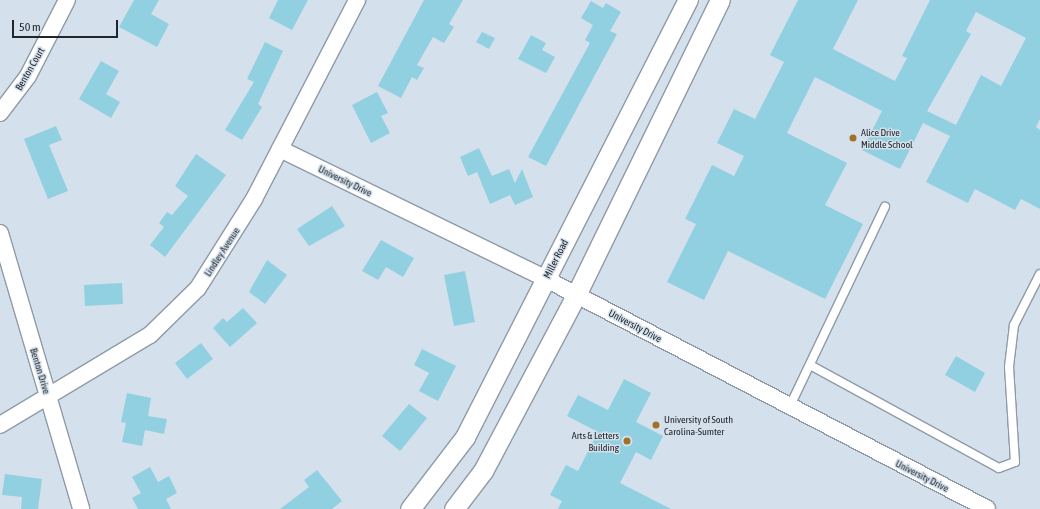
<!DOCTYPE html>
<style>
body{margin:0}
#map{position:relative;width:1040px;height:509px;overflow:hidden;background:#d4e0ec;font-family:"Asap Condensed",sans-serif}
div>[style]{position:absolute}
.building>*{inset:0;background:#91d0e0}
.roads{filter:drop-shadow(1px 0 #8f9aa6) drop-shadow(-1px 0 #8f9aa6) drop-shadow(0 1px #8f9aa6) drop-shadow(0 -1px #8f9aa6)}
.service>*{height:8px;margin:-4px;padding:0 4px;transform-origin:4px;border-radius:4px;background:#fff}
.minor>*{height:16px;margin:-8px;padding:0 8px;transform-origin:8px;border-radius:8px;background:#fff}
.tertiary>*{height:19px;margin:-9.5px;padding:0 9.5px;transform-origin:9.5px;border-radius:9.5px;background:#fff}
.dots>*{width:11px;height:11px;translate:-50% -50%;box-sizing:border-box;border:2px solid #d4e0ec;border-radius:50%}
span{translate:-50% -50%;white-space:nowrap;text-align:center;line-height:1.15;-webkit-text-stroke:3px #d4e0ec;paint-order:stroke}
.street-label{font-size:10px;color:#22262b}
.poi-label{font-size:10px;color:#22262b}
.left{translate:0 -50%;text-align:left}
.right{translate:-100% -50%;text-align:right}
.scale{position:absolute;left:12px;top:20px;width:106px;height:18px;box-sizing:border-box;border:2px solid #22262b;border-top:0;padding-left:5px;font-size:12px;line-height:14px;white-space:nowrap;color:#22262b;-webkit-text-stroke:3px #d4e0ec;paint-order:stroke}
</style>
<div id="map">
<div class="building">
<i style="clip-path:polygon(134px 0,159px 0,151px 14px,169px 24px,157px 47px,119px 27px)"></i>
<i style="clip-path:polygon(278px 0,308px 0,292px 30px,269px 18px)"></i>
<i style="clip-path:polygon(424px 0,463px 0,449px 24px,454px 27px,444px 43px,433px 37px,417px 65px,424px 68px,417px 80px,412px 77px,401px 98px,378px 86px)"></i>
<i style="clip-path:polygon(evenodd,798px 0,858px 0,833px 49px,895px 81px,907px 58px,902px 56px,930px 0,1040px 0,1040px 119px,1036px 127px,1040px 130px,1040px 209px,1021px 199px,1015px 210px,975px 189px,968px 203px,926px 182px,950px 136px,923px 123px,900px 169px,862px 150px,882px 111px,815px 77px,787px 133px,847px 163px,825px 205px,863px 224px,825px 299px,728px 251px,704px 300px,667px 282px,696px 224px,685px 219px,712px 165px,734px 176px,744px 156px,717px 143px,734px 109px,755px 119px,784px 62px,770px 55px,798px 0,976px 12px,1026px 38px,1001px 86px,981px 75px,956px 125px,927px 111px,971px 34px,966px 31px,976px 12px)"></i>
<i style="clip-path:polygon(591px 1px,603px 8px,606px 3px,621px 12px,610px 31px,617px 34px,546px 166px,528px 157px,590px 43px,585px 40px,593px 25px,581px 18px)"></i>
<i style="clip-path:polygon(482px 32px,495px 38px,489px 49px,476px 42px)"></i>
<i style="clip-path:polygon(531px 35px,546px 43px,542px 50px,555px 57px,546px 73px,518px 59px)"></i>
<i style="clip-path:polygon(265px 42px,283px 51px,258px 104px,262px 107px,242px 140px,225px 130px,254px 82px,247px 79px)"></i>
<i style="clip-path:polygon(101px 61px,119px 71px,106px 94px,120px 102px,111px 118px,79px 99px)"></i>
<i style="clip-path:polygon(377px 92px,388px 113px,381px 116px,390px 133px,371px 143px,352px 105px)"></i>
<i style="clip-path:polygon(56px 126px,62px 140px,49px 145px,68px 191px,48px 199px,24px 139px)"></i>
<i style="clip-path:polygon(479px 148px,492px 176px,509px 169px,515px 183px,522px 169px,533px 197px,515px 205px,510px 195px,490px 204px,477px 172px,468px 176px,460px 157px)"></i>
<i style="clip-path:polygon(196px 154px,226px 175px,165px 257px,150px 245px,164px 227px,159px 223px,167px 212px,172px 215px,188px 196px,175px 186px)"></i>
<i style="clip-path:polygon(332px 206px,345px 226px,309px 246px,297px 229px)"></i>
<i style="clip-path:polygon(381px 240px,414px 258px,403px 277px,386px 267px,378px 280px,362px 271px)"></i>
<i style="clip-path:polygon(267px 260px,287px 275px,265px 304px,249px 292px)"></i>
<i style="clip-path:polygon(465px 271px,475px 322px,454px 326px,444px 275px)"></i>
<i style="clip-path:polygon(122px 283px,123px 304px,85px 306px,84px 285px)"></i>
<i style="clip-path:polygon(243px 308px,257px 323px,230px 347px,213px 328px,223px 318px,227px 322px)"></i>
<i style="clip-path:polygon(201px 343px,213px 359px,187px 379px,175px 363px)"></i>
<i style="clip-path:polygon(422px 349px,456px 366px,438px 401px,419px 391px,429px 373px,414px 365px)"></i>
<i style="clip-path:polygon(956px 356px,985px 373px,975px 392px,945px 375px)"></i>
<i style="clip-path:polygon(624px 379px,651px 393px,636px 422px,663px 436px,651px 460px,636px 452px,620px 483px,671px 509px,558px 509px,562px 501px,550px 495px,566px 465px,578px 471px,598px 432px,567px 416px,578px 395px,608px 410px)"></i>
<i style="clip-path:polygon(127px 393px,151px 398px,148px 416px,167px 419px,164px 434px,145px 430px,142px 446px,122px 442px,126px 423px,121px 422px)"></i>
<i style="clip-path:polygon(409px 404px,427px 418px,400px 451px,382px 436px)"></i>
<i style="clip-path:polygon(150px 467px,158px 482px,169px 476px,177px 493px,166px 499px,171px 509px,138px 509px,132px 498px,141px 493px,132px 477px)"></i>
<i style="clip-path:polygon(317px 470px,342px 501px,332px 509px,280px 509px,309px 487px,304px 480px)"></i>
<i style="clip-path:polygon(5px 474px,42px 479px,38px 509px,21px 509px,22px 497px,2px 495px)"></i>
</div>
<div class="roads">
<div class="service">
<i style="left:810px;top:365px;width:215px;rotate:28.6deg"></i>
<i style="left:999px;top:468px;width:17px;rotate:-21deg"></i>
<i style="left:1015px;top:462px;width:95px;rotate:-93.6deg"></i>
<i style="left:1009px;top:367px;width:42px;rotate:-83.2deg"></i>
<i style="left:1014px;top:325px;width:57px;rotate:-63deg"></i>
<i style="left:789px;top:408px;width:223px;rotate:-64.5deg"></i>
</div>
<div class="minor">
<i style="left:0;top:113px;width:46px;rotate:-52.9deg"></i>
<i style="left:28px;top:76px;width:85px;rotate:-62.8deg"></i>
<i style="left:280px;top:149px;width:296px;rotate:26deg"></i>
<i style="left:546px;top:279px;width:497px;rotate:27.5deg"></i>
<i style="left:0;top:233px;width:288px;rotate:73.6deg"></i>
<i style="left:0;top:425px;width:175px;rotate:-31deg"></i>
<i style="left:150px;top:335px;width:67px;rotate:-44.4deg"></i>
<i style="left:198px;top:288px;width:105px;rotate:-57.8deg"></i>
<i style="left:254px;top:199px;width:224px;rotate:-62.6deg"></i>
</div>
<div class="tertiary">
<i style="left:410px;top:509px;width:91px;rotate:-52.6deg"></i>
<i style="left:465px;top:437px;width:491px;rotate:-63deg"></i>
<i style="left:454px;top:509px;width:48px;rotate:-52.7deg"></i>
<i style="left:483px;top:471px;width:199px;rotate:-62.1deg"></i>
<i style="left:576px;top:295px;width:328px;rotate:-64deg"></i>
</div>
</div>
<div class="dots">
<i style="left:853px;top:138px;background:#a17225"></i>
<i style="left:656px;top:425px;background:#a17225"></i>
<i style="left:627px;top:441px;background:#a17225"></i>
</div>
<div class="street-label">
<span style="left:30px;top:69px;rotate:-60deg">Benton Court</span>
<span style="left:345px;top:181px;rotate:26deg">University Drive</span>
<span style="left:222px;top:252px;rotate:-57deg">Lindley Avenue</span>
<span style="left:556px;top:259px;rotate:-63deg">Miller Road</span>
<span style="left:635px;top:326px;rotate:28deg">University Drive</span>
<span style="left:40px;top:371px;rotate:73deg">Benton Drive</span>
<span style="left:922px;top:476px;rotate:27deg">University Drive</span>
</div>
<div class="poi-label">
<span class="left" style="left:861px;top:138px">Alice Drive<br>Middle School</span>
<span class="left" style="left:664px;top:425px">University of South<br>Carolina-Sumter</span>
<span class="right" style="left:619px;top:441px">Arts &amp; Letters<br>Building</span>
</div>
<div class="scale">50 m</div>
</div>
